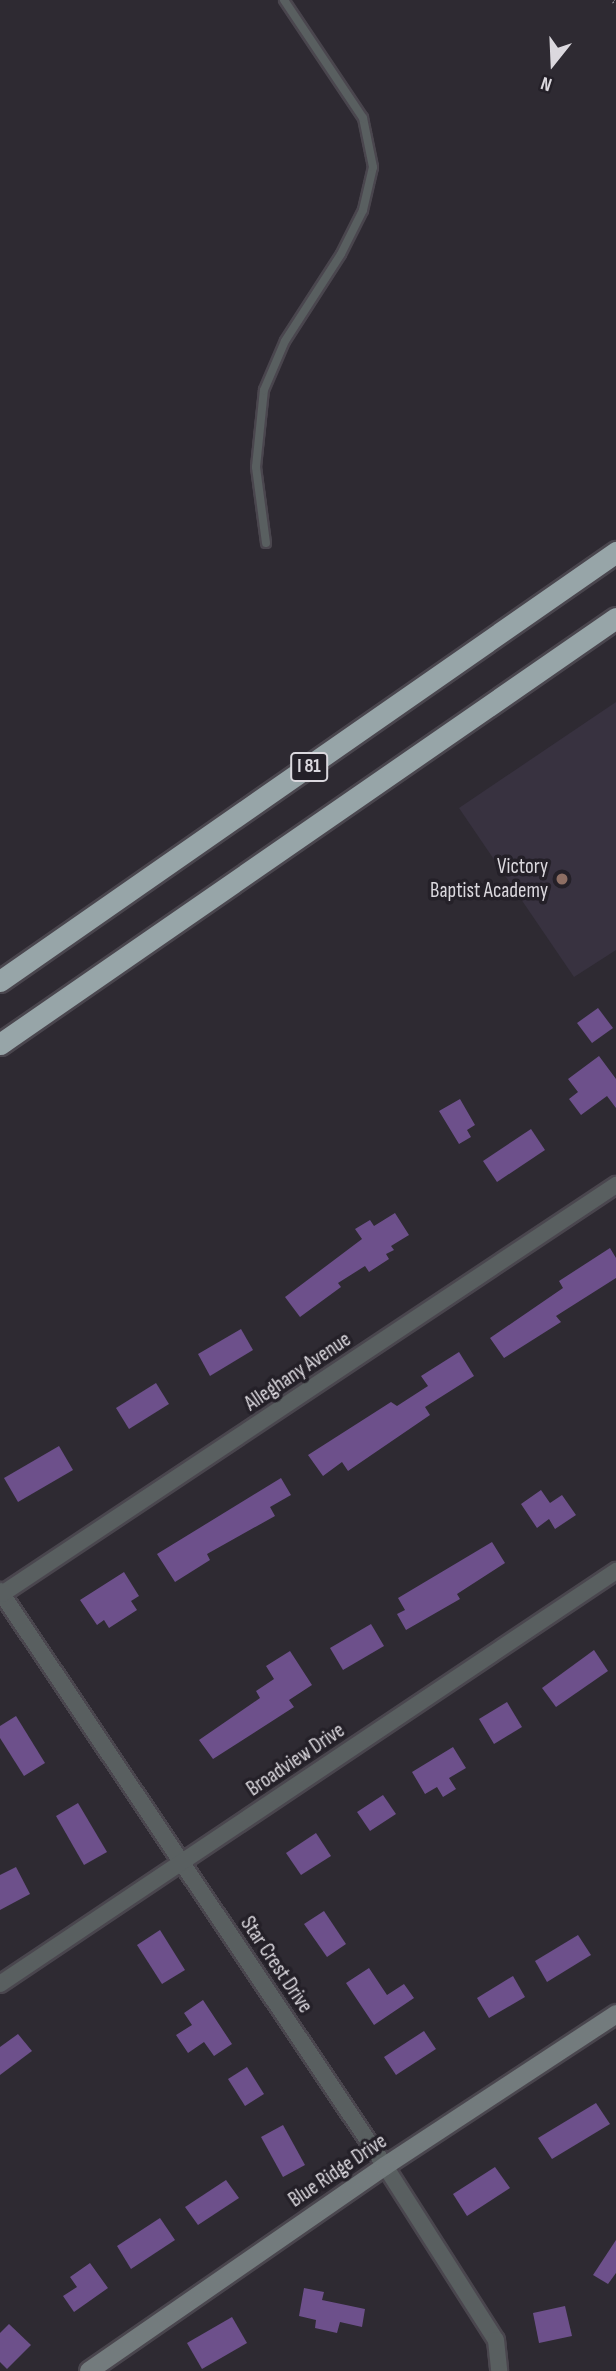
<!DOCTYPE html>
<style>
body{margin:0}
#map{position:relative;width:616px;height:2371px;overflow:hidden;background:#2e2a32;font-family:"Sofia Sans Condensed",sans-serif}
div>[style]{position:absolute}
.built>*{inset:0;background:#383240}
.building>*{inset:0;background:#6d508b}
.roads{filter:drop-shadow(2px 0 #4a464e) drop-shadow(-2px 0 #4a464e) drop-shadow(0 2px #4a464e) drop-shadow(0 -2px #4a464e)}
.lane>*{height:8px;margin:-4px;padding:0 4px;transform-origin:4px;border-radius:4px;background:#595f60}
.street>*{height:16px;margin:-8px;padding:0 8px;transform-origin:8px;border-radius:8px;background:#595f60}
.secondary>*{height:18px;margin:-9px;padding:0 9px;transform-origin:9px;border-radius:9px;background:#737b7d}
.highway>*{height:21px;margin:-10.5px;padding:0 10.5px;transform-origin:10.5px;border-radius:10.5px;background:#97a5a8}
.rail>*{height:8px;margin-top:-4px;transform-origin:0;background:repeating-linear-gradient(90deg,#242028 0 16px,#b1aeb5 0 32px);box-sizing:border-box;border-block:2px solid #b1aeb5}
.dots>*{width:19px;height:19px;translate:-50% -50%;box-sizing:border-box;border:4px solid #242028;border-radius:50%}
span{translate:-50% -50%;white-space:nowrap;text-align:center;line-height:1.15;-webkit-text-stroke:7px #242028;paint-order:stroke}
.shield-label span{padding:2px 5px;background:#242028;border:2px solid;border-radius:5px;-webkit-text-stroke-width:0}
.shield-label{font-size:19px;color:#dbd8de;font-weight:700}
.poi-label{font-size:21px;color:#dbd8de}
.right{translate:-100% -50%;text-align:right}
.street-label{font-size:21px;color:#dbd8de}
.north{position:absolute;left:518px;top:28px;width:70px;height:70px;-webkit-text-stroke:5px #242028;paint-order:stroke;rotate:198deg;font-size:19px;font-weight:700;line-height:28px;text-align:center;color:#dbd8de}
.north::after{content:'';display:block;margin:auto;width:24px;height:32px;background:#dbd8de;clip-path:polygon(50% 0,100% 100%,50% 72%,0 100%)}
</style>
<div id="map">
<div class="built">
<i style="clip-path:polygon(616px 702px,616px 950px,574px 977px,459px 808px)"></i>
</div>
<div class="building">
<i style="clip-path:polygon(598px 1008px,613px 1028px,592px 1043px,577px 1023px)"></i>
<i style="clip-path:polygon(599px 1056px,616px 1079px,616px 1108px,607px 1096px,581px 1115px,569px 1099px,578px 1092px,568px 1079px)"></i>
<i style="clip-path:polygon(460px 1099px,475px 1125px,467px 1130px,471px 1137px,459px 1144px,439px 1111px)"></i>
<i style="clip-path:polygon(531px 1129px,545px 1150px,497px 1182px,483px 1161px)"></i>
<i style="clip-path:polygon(395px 1213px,409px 1235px,391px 1246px,394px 1250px,386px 1254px,389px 1259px,369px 1272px,365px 1266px,338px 1283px,341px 1287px,300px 1317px,285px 1297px,362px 1239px,355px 1229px,370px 1220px,374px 1226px)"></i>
<i style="clip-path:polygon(610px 1248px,616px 1258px,616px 1278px,556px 1316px,561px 1322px,504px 1358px,490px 1338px,563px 1288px,559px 1281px)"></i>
<i style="clip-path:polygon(241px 1329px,253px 1350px,210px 1376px,198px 1354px)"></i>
<i style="clip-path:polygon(459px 1352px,474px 1376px,425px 1407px,430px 1415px,348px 1471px,342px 1462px,323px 1476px,308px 1455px,391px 1402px,397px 1406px,428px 1386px,421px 1376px)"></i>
<i style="clip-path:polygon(156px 1383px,169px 1404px,129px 1429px,116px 1408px)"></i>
<i style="clip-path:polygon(59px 1446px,73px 1470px,18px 1502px,4px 1478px)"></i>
<i style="clip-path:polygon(281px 1478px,291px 1495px,270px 1507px,275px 1516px,207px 1554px,210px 1560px,175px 1582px,157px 1554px)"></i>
<i style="clip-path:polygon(541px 1490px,550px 1503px,562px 1495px,576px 1515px,555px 1529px,549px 1519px,537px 1528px,521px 1504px)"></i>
<i style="clip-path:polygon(492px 1542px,505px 1563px,457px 1594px,460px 1599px,406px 1630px,397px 1614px,405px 1610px,398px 1598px)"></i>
<i style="clip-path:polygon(124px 1572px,139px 1596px,131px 1601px,137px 1610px,109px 1628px,104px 1620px,97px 1625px,80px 1600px)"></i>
<i style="clip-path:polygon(371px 1624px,384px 1646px,343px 1670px,330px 1648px)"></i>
<i style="clip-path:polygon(594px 1650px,608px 1671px,556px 1707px,542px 1688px)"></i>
<i style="clip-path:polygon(290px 1651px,312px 1685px,289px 1700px,294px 1707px,213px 1759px,199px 1740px,260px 1698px,256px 1691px,274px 1679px,266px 1666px)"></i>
<i style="clip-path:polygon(507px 1702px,522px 1727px,494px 1744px,479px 1719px)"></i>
<i style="clip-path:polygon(16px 1716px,45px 1763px,24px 1776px,0 1738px,0 1726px)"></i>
<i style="clip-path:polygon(453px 1747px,466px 1768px,449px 1778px,456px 1789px,443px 1797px,437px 1787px,425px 1794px,412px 1772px)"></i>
<i style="clip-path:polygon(383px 1795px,396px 1814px,370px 1831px,357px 1812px)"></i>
<i style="clip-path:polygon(78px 1803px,107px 1852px,84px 1865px,56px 1816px)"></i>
<i style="clip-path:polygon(316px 1833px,331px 1856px,301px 1875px,286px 1853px)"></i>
<i style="clip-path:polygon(16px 1867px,30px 1894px,0 1910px,0 1875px)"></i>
<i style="clip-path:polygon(324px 1911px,346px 1944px,327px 1957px,304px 1924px)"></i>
<i style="clip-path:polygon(160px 1930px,185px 1970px,162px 1984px,137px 1945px)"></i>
<i style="clip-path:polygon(578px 1935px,591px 1955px,547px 1982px,535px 1961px)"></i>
<i style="clip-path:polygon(369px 1968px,387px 1995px,404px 1984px,414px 1998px,374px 2025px,346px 1983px)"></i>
<i style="clip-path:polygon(513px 1976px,525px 1997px,489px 2018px,477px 1998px)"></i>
<i style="clip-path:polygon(203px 2000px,232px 2044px,214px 2056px,204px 2042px,188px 2053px,176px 2035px,192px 2025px,184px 2013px)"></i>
<i style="clip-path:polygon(424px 2031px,436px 2049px,396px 2075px,384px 2057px)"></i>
<i style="clip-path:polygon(18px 2034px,32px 2051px,0 2075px,0 2047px)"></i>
<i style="clip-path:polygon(247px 2067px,264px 2094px,245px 2106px,228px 2079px)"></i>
<i style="clip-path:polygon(596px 2103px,610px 2124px,552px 2159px,538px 2138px)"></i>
<i style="clip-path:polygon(283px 2125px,305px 2165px,283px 2177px,261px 2137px)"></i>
<i style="clip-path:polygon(495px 2167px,510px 2188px,467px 2216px,453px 2194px)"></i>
<i style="clip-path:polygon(226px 2180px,239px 2198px,198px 2225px,185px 2207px)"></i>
<i style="clip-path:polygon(160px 2218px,175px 2240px,131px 2269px,117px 2246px)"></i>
<i style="clip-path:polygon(616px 2240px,616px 2273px,608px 2284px,593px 2275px)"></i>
<i style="clip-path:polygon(90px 2263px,108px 2288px,74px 2312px,63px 2296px,77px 2287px,70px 2277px)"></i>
<i style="clip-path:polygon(304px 2288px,324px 2292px,322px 2300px,365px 2309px,362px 2327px,340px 2322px,337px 2333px,315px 2328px,316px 2320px,299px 2316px)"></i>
<i style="clip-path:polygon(565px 2306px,572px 2336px,539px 2343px,533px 2313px)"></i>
<i style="clip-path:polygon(232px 2317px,247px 2343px,202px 2369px,187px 2343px)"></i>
<i style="clip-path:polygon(9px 2324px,31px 2345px,7px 2369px,0 2362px,0 2333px)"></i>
</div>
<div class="roads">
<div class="lane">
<i style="left:266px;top:543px;width:77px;rotate:-97.5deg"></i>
<i style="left:256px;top:467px;width:77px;rotate:-84.1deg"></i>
<i style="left:264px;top:390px;width:53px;rotate:-66.8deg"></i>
<i style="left:285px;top:341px;width:103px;rotate:-57.2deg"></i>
<i style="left:341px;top:254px;width:49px;rotate:-63.4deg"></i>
<i style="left:363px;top:210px;width:44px;rotate:-76.9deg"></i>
<i style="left:373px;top:167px;width:50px;rotate:-101.5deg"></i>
<i style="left:363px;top:118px;width:142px;rotate:-123.8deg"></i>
</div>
<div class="street">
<i style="left:0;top:1591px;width:692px;rotate:56.2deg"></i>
<i style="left:385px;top:2166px;width:206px;rotate:57.5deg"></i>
<i style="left:496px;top:2340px;width:31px;rotate:84deg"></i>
<i style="left:2px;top:1594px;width:738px;rotate:-33.67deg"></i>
<i style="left:0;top:1984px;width:742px;rotate:-33.84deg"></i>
</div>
<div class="secondary">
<i style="left:89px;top:2371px;width:360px;rotate:-34.7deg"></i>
<i style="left:385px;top:2166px;width:277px;rotate:-33.3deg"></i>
</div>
<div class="highway">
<i style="left:0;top:981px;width:751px;rotate:-34.85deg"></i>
<i style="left:0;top:1044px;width:749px;rotate:-34.67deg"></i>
</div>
</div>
<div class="rail">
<i style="left:615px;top:0;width:1px;rotate:45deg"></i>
</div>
<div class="dots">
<i style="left:562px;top:879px;background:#8d6e63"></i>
</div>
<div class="shield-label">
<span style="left:309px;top:767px">I 81</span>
</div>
<div class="poi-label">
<span class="right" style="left:548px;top:879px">Victory<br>Baptist Academy</span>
</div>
<div class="street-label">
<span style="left:298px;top:1372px;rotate:-34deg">Alleghany Avenue</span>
<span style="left:296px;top:1760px;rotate:-34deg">Broadview Drive</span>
<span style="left:276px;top:1965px;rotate:56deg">Star Crest Drive</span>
<span style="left:338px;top:2171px;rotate:-34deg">Blue Ridge Drive</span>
</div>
<div class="north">N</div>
</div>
